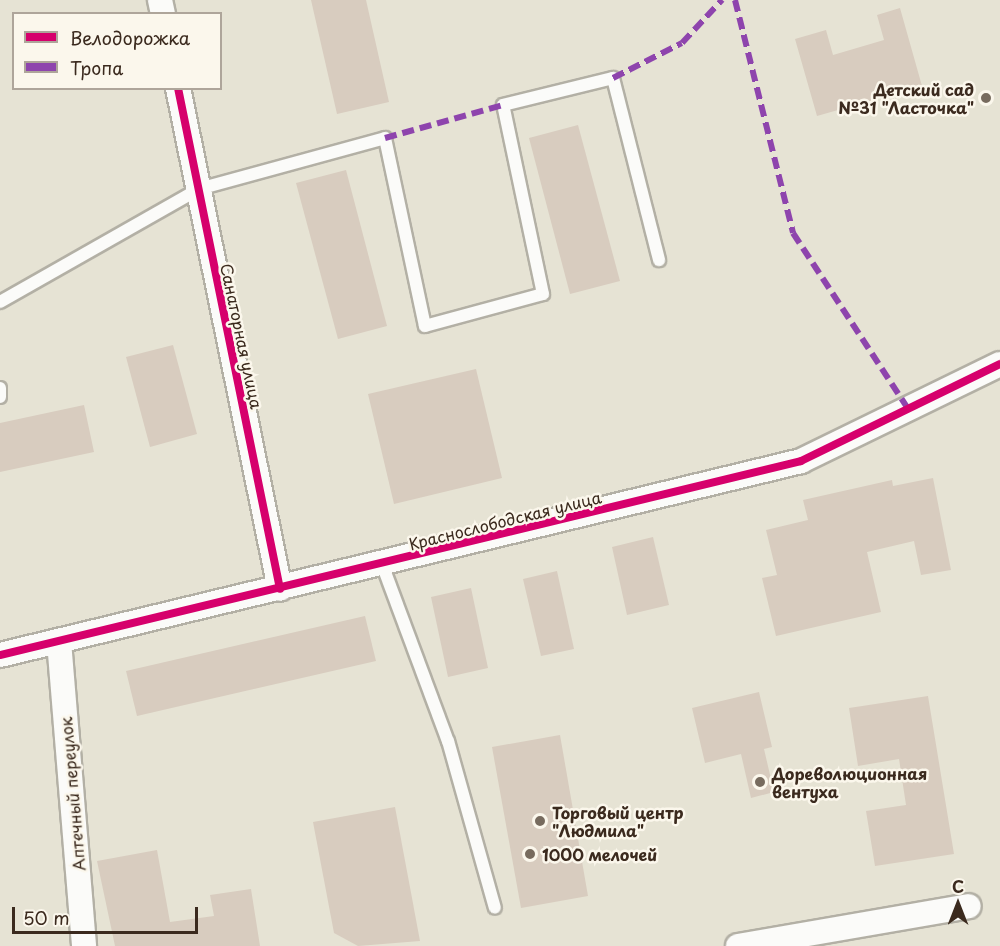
<!DOCTYPE html>
<meta charset="utf-8">
<style>
body{margin:0}
#map{position:relative;width:1000px;height:946px;overflow:hidden;background:#e6e3d4;font-family:"Playpen Sans",sans-serif}
div>[style]{position:absolute}
.building>*{inset:0;background:#d8ccbf}
.roads{filter:drop-shadow(2px 0 #b3b0a5) drop-shadow(-2px 0 #b3b0a5) drop-shadow(0 2px #b3b0a5) drop-shadow(0 -2px #b3b0a5)}
.service>*{height:12px;margin:-6px;padding:0 6px;transform-origin:6px;border-radius:6px;background:#fbfbf9}
.minor>*{height:24px;margin:-12px;padding:0 12px;transform-origin:12px;border-radius:12px;background:#fbfbf9}
.quiet>*{height:6px;margin-top:-3px;transform-origin:0;background:repeating-linear-gradient(90deg,#8e44ad 0 12px,transparent 0 18px)}
.cycleway>*{height:8px;margin:-4px;padding:0 4px;transform-origin:4px;border-radius:4px;background:#d6006c}
.dots>*{width:16px;height:16px;translate:-50% -50%;box-sizing:border-box;border:3px solid #fbf7ec;border-radius:50%}
span{translate:-50% -50%;white-space:nowrap;text-align:center;line-height:1.15;-webkit-text-stroke:5px #fbf7ec;paint-order:stroke}
.poi-label{font-size:16px;color:#3b2a1e;font-weight:700}
.right{translate:-100% -50%;text-align:right}
.left{translate:0 -50%;text-align:left}
.street-label{font-size:16px;color:#3b2a1e}
.legend{position:absolute;left:12px;top:12px;width:210px;height:78px;box-sizing:border-box;background:#fbf7ec;border:2px solid #aea59a;margin:0;padding:8px 10px;list-style:none;font-size:18px;color:#3b2a1e}
.legend li{display:flex;align-items:center;gap:12px;height:30px}
.legend b{width:30px;border:2px solid #aea59a}
.north{position:absolute;left:928px;top:874px;width:60px;height:60px;-webkit-text-stroke:4px #fbf7ec;paint-order:stroke;rotate:0deg;font-size:16px;font-weight:700;line-height:24px;text-align:center;color:#3b2a1e}
.north::after{content:'';display:block;margin:auto;width:21px;height:27px;background:#3b2a1e;clip-path:polygon(50% 0,100% 100%,50% 72%,0 100%)}
.scale{position:absolute;left:12px;top:907px;width:186px;height:27px;box-sizing:border-box;border:3px solid #3b2a1e;border-top:0;padding-left:8px;font-size:18px;line-height:21px;white-space:nowrap;color:#3b2a1e;-webkit-text-stroke:4px #fbf7ec;paint-order:stroke}
</style>
<div id="map">
<div class="building">
<i style="clip-path:polygon(311px 0,366px 0,389px 102px,337px 114px)"></i>
<i style="clip-path:polygon(900px 8px,922px 86px,817px 116px,795px 39px,826px 30px,833px 55px,884px 40px,877px 15px)"></i>
<i style="clip-path:polygon(578px 125px,620px 281px,570px 294px,529px 138px)"></i>
<i style="clip-path:polygon(346px 170px,387px 326px,338px 339px,296px 183px)"></i>
<i style="clip-path:polygon(173px 345px,197px 434px,150px 447px,126px 357px)"></i>
<i style="clip-path:polygon(476px 369px,502px 478px,394px 504px,368px 394px)"></i>
<i style="clip-path:polygon(84px 405px,94px 452px,0 472px,0 423px)"></i>
<i style="clip-path:polygon(933px 478px,951px 570px,921px 575px,914px 541px,867px 552px,881px 612px,776px 636px,762px 578px,777px 575px,766px 530px,808px 520px,803px 500px,892px 480px,893px 486px)"></i>
<i style="clip-path:polygon(653px 537px,669px 605px,627px 615px,612px 547px)"></i>
<i style="clip-path:polygon(557px 571px,574px 649px,541px 656px,523px 579px)"></i>
<i style="clip-path:polygon(471px 588px,488px 668px,448px 677px,431px 597px)"></i>
<i style="clip-path:polygon(365px 616px,376px 661px,137px 716px,126px 671px)"></i>
<i style="clip-path:polygon(759px 692px,772px 747px,764px 749px,774px 792px,751px 798px,741px 754px,705px 763px,692px 708px)"></i>
<i style="clip-path:polygon(928px 696px,954px 854px,875px 866px,866px 811px,906px 805px,899px 759px,858px 766px,849px 708px)"></i>
<i style="clip-path:polygon(560px 735px,588px 896px,521px 908px,492px 747px)"></i>
<i style="clip-path:polygon(395px 807px,420px 941px,358px 946px,334px 933px,313px 822px)"></i>
<i style="clip-path:polygon(157px 850px,170px 922px,214px 916px,210px 895px,251px 889px,260px 946px,115px 946px,97px 861px)"></i>
</div>
<div class="roads">
<div class="service">
<i style="left:0;top:302px;width:229px;rotate:-29.6deg"></i>
<i style="left:199px;top:189px;width:193px;rotate:-15.3deg"></i>
<i style="left:385px;top:138px;width:192px;rotate:78deg"></i>
<i style="left:425px;top:326px;width:122px;rotate:-15.2deg"></i>
<i style="left:543px;top:294px;width:193px;rotate:-101.9deg"></i>
<i style="left:503px;top:105px;width:113px;rotate:-13.8deg"></i>
<i style="left:613px;top:78px;width:188px;rotate:75.8deg"></i>
<i style="left:0;top:388px;width:9px;rotate:90deg"></i>
<i style="left:382px;top:564px;width:189px;rotate:69.6deg"></i>
<i style="left:448px;top:741px;width:173px;rotate:74.3deg"></i>
</div>
<div class="minor">
<i style="left:160px;top:0;width:14px;rotate:78deg"></i>
<i style="left:178px;top:88px;width:511px;rotate:78.49deg"></i>
<i style="left:59px;top:641px;width:306px;rotate:85.3deg"></i>
<i style="left:0;top:655px;width:824px;rotate:-13.61deg"></i>
<i style="left:801px;top:461px;width:221px;rotate:-26deg"></i>
<i style="left:738px;top:946px;width:234px;rotate:-9.8deg"></i>
</div>
</div>
<div class="quiet">
<i style="left:735px;top:0;width:240px;rotate:76deg"></i>
<i style="left:793px;top:233px;width:210px;rotate:56.8deg"></i>
<i style="left:613px;top:78px;width:77px;rotate:-26.9deg"></i>
<i style="left:682px;top:43px;width:59px;rotate:-47.1deg"></i>
<i style="left:385px;top:138px;width:123px;rotate:-15.6deg"></i>
</div>
<div class="cycleway">
<i style="left:178px;top:88px;width:511px;rotate:78.49deg"></i>
<i style="left:0;top:655px;width:824px;rotate:-13.61deg"></i>
<i style="left:801px;top:461px;width:221px;rotate:-26deg"></i>
</div>
<div class="dots">
<i style="left:986px;top:98px;background:#776b5e"></i>
<i style="left:760px;top:782px;background:#776b5e"></i>
<i style="left:540px;top:821px;background:#776b5e"></i>
<i style="left:530px;top:854px;background:#776b5e"></i>
</div>
<div class="poi-label">
<span class="right" style="left:974px;top:98px">Детский сад<br>№31 "Ласточка"</span>
<span class="left" style="left:772px;top:782px">Дореволюционная<br>вентуха</span>
<span class="left" style="left:552px;top:821px">Торговый центр<br>"Людмила"</span>
<span class="left" style="left:542px;top:854px">1000 мелочей</span>
</div>
<div class="street-label">
<span style="left:242px;top:336px;rotate:78deg">Санаторная улица</span>
<span style="left:505px;top:520px;rotate:-14deg">Краснослободская улица</span>
<span style="left:72px;top:794px;rotate:-95deg">Аптечный переулок</span>
</div>
<ul class="legend">
<li><b style="height:8px;background:#d6006c"></b>Велодорожка</li>
<li><b style="height:8px;background:#8e44ad"></b>Тропа</li>
</ul>
<div class="north">С</div>
<div class="scale">50 m</div>
</div>
